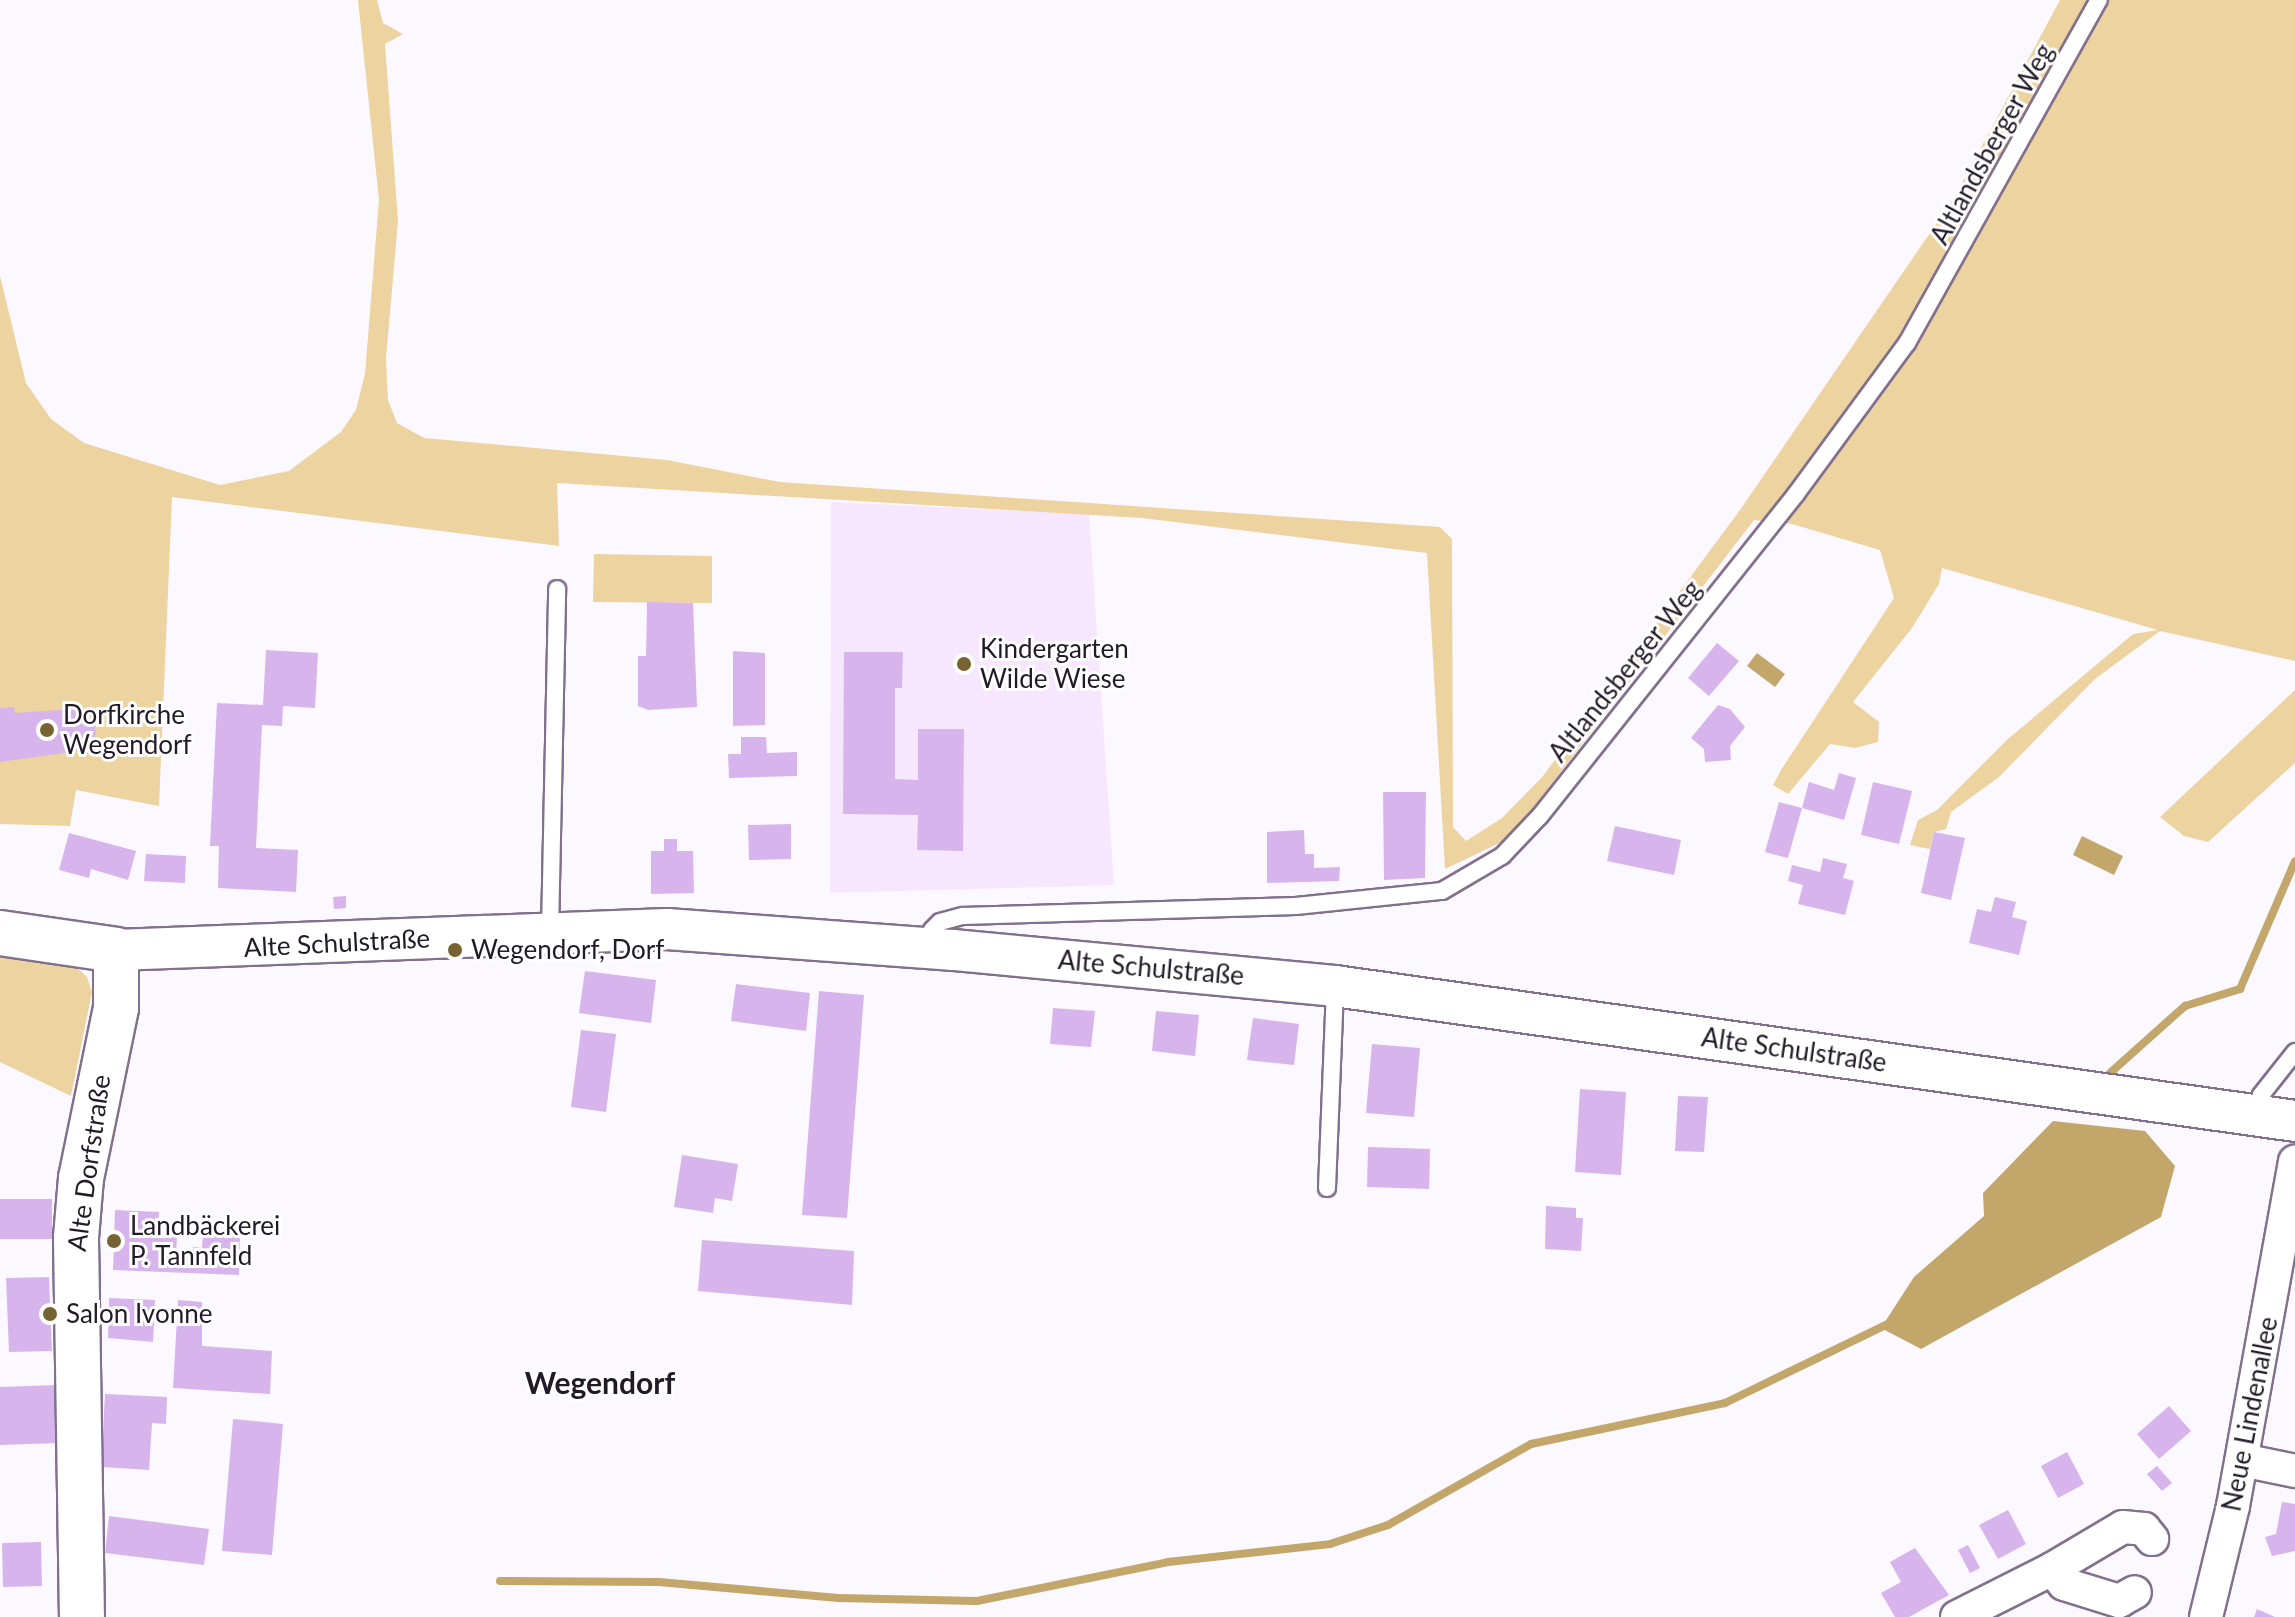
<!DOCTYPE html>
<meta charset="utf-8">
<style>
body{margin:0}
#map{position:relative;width:2295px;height:1617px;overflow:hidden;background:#fcf8ff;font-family:Lato,sans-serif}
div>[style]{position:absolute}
.built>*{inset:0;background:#f6e7ff}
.green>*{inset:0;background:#ecd3a0}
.water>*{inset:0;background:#c2a66a}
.stream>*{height:8px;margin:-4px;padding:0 4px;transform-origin:4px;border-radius:4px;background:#c2a66a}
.building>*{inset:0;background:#d7b5ec}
.roads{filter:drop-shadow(2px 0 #82708d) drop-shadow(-2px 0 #82708d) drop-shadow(0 2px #82708d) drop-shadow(0 -2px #82708d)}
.service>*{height:16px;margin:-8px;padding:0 8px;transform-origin:8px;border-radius:8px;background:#fff}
.minor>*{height:32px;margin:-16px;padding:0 16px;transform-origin:16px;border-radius:16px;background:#fff}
.tertiary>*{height:40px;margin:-20px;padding:0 20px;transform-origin:20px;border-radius:20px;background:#fff}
.secondary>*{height:44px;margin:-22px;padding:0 22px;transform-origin:22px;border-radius:22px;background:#fff}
.dots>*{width:22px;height:22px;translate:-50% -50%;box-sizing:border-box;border:4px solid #fff;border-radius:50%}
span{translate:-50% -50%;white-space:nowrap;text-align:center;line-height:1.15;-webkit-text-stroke:6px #fff;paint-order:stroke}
.street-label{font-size:26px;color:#221a26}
.poi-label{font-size:26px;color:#221a26}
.left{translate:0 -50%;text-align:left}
.quarter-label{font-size:30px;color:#221a26;font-weight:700}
</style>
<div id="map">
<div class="built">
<i style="clip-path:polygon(831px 502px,1089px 514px,1114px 885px,830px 893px)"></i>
</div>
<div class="green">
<i style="clip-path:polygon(358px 0,377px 0,383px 23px,403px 34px,385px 44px,398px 221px,386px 358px,388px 400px,397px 423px,424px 438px,667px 460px,780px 482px,1440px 527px,1452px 539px,1453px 827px,1466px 841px,1502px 818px,1543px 776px,1740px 510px,1954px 198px,2060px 0,2295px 0,2295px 661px,2160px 631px,2095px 679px,1999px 777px,1951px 812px,1946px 829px,1934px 832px,1930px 849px,1910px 845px,1918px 820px,1937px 810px,2008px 739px,2133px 634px,2158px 630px,1942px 568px,1939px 584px,1912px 628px,1853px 702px,1879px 722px,1878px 742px,1855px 748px,1830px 744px,1788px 794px,1773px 785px,1781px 770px,1894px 598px,1880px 550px,1792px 524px,1754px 520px,1510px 838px,1445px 869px,1427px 553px,1142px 518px,557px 483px,559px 546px,172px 497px,159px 806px,76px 790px,70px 826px,0 824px,0 276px,26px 383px,51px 419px,84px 443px,220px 485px,289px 471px,341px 432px,356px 410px,365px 374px,379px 200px)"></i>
<i style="clip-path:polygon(594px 554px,712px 556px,712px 603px,593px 602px)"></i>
<i style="clip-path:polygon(2295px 690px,2295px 763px,2208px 842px,2184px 836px,2160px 817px)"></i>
<i style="clip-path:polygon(0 951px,75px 966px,87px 977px,92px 992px,71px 1096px,0 1062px)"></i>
</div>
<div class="water">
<i style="clip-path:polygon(1757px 653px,1785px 674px,1775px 687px,1747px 666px)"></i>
<i style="clip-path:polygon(2082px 836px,2123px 856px,2114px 875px,2073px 855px)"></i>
<i style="clip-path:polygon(2053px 1121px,2145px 1131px,2175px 1166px,2161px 1217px,1921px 1349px,1881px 1328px,1914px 1277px,1984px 1216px,1983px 1193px)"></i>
</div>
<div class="stream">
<i style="left:2110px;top:1073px;width:101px;rotate:-41.8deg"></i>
<i style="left:2185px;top:1006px;width:58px;rotate:-17.2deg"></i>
<i style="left:2240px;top:989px;width:139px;rotate:-66.7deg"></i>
<i style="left:500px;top:1581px;width:159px;rotate:0.4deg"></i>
<i style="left:659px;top:1582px;width:180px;rotate:5.1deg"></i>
<i style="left:838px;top:1598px;width:139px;rotate:1.2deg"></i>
<i style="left:977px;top:1601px;width:195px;rotate:-11.5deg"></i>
<i style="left:1168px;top:1562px;width:163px;rotate:-6.3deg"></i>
<i style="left:1330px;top:1544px;width:61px;rotate:-18.1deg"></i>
<i style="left:1388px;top:1525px;width:164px;rotate:-29.5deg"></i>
<i style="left:1531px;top:1444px;width:198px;rotate:-11.9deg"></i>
<i style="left:1725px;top:1403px;width:183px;rotate:-25.9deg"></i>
</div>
<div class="building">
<i style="clip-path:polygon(647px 602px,693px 603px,697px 707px,648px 710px,638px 706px,638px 656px,646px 656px)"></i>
<i style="clip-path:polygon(1717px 643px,1739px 661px,1709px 696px,1688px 678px)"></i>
<i style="clip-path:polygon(266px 650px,318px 653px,315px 708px,283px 706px,282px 726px,262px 725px,256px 848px,298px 850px,296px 892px,218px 888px,219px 846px,210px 846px,217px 703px,263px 705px)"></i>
<i style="clip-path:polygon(733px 651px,765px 653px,765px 725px,733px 726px)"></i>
<i style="clip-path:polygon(844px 652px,903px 652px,902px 688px,895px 688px,895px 779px,918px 780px,918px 729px,964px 729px,963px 851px,917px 850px,918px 815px,843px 814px)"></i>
<i style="clip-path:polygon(1718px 705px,1730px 709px,1745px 727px,1730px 746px,1731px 760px,1705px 762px,1704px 749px,1691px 738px)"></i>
<i style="clip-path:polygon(14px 707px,15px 713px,76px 709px,77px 722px,94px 720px,96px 738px,78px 740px,79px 751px,0 762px,0 708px)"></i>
<i style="clip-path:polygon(741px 737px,766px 737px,767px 753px,797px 752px,797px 776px,729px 778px,728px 754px,741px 754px)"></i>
<i style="clip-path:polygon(1839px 773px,1856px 778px,1844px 820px,1802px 808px,1809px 782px,1834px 790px)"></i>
<i style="clip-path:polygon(1873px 782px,1912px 791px,1899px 844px,1861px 835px)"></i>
<i style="clip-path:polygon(1383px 792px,1426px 792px,1425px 878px,1384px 880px)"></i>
<i style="clip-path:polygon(1779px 802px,1802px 808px,1788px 858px,1765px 852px)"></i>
<i style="clip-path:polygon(791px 824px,791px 859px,749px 860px,748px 825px)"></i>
<i style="clip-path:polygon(1615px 826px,1681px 840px,1674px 875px,1607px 861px)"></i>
<i style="clip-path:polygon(1304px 830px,1305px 854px,1314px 854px,1314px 868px,1340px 867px,1339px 881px,1267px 883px,1267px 832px)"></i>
<i style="clip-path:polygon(1934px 832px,1965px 838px,1951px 900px,1921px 893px)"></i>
<i style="clip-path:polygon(69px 833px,136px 851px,128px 880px,91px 869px,89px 878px,59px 870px)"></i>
<i style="clip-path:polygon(664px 839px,677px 839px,677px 851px,693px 851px,694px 893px,651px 894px,651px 851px,664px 851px)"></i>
<i style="clip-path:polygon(146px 854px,186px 856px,185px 883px,144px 881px)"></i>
<i style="clip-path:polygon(1823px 858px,1847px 864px,1843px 878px,1854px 881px,1845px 915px,1798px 904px,1803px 885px,1788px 881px,1792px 865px,1820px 872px)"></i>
<i style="clip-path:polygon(346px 896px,346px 908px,334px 909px,333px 897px)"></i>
<i style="clip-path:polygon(1995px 897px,2016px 902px,2012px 917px,2027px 921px,2019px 955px,1969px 943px,1977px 909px,1991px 912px)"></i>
<i style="clip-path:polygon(585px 971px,656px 980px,651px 1023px,579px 1013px)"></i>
<i style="clip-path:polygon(736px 984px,810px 993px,806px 1031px,731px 1021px)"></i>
<i style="clip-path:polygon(819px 991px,864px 995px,847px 1218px,802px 1215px)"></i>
<i style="clip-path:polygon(1053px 1008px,1095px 1011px,1091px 1047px,1050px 1044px)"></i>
<i style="clip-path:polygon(1156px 1011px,1199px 1015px,1195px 1056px,1152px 1051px)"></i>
<i style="clip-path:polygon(1253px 1018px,1299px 1024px,1294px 1065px,1247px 1060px)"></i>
<i style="clip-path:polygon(581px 1030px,616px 1034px,606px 1112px,571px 1107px)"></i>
<i style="clip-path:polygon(1372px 1044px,1420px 1048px,1414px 1117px,1366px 1113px)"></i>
<i style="clip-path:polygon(1580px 1089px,1626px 1092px,1621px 1175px,1575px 1172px)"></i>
<i style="clip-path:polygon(1678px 1096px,1708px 1097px,1704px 1152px,1675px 1151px)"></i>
<i style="clip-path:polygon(1368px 1147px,1430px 1149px,1429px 1189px,1367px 1187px)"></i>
<i style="clip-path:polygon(682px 1155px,738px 1164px,732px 1201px,715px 1198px,713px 1213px,674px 1207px)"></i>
<i style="clip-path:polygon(0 1199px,52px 1199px,52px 1239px,0 1239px)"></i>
<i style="clip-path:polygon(1546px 1206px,1576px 1208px,1576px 1218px,1583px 1218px,1581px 1251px,1545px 1249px)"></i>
<i style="clip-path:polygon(115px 1210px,159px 1212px,158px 1235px,177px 1236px,176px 1254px,193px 1255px,193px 1247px,202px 1248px,203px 1232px,240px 1233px,239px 1275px,113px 1270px)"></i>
<i style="clip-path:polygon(702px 1240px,854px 1251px,852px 1305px,698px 1291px)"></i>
<i style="clip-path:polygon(49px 1277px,52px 1351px,9px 1352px,6px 1278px)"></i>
<i style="clip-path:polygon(109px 1298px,155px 1300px,153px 1342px,108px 1338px)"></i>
<i style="clip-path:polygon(178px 1300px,202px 1302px,202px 1346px,272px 1351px,270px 1394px,173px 1388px)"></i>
<i style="clip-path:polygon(58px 1385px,59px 1443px,0 1445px,0 1387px)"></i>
<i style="clip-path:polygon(105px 1394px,167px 1397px,166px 1424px,152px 1423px,149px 1470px,101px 1467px)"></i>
<i style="clip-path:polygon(2169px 1406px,2191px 1431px,2159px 1459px,2137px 1434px)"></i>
<i style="clip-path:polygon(233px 1419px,283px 1424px,272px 1555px,222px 1551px)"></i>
<i style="clip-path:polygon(2067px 1452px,2084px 1484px,2058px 1498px,2041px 1466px)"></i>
<i style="clip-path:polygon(2157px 1466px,2172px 1483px,2162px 1491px,2147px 1474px)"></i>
<i style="clip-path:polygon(2282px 1502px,2295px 1504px,2295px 1551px,2272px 1556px,2265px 1537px,2276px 1534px)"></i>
<i style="clip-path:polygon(2008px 1510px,2026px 1544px,1998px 1559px,1979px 1525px)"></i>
<i style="clip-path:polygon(109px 1516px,209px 1529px,204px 1565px,105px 1553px)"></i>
<i style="clip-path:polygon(41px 1542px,42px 1586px,3px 1587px,2px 1543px)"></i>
<i style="clip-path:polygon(1968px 1545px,1980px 1568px,1970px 1573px,1958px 1550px)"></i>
<i style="clip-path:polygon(1915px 1548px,1949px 1595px,1909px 1617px,1895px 1617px,1881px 1593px,1901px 1582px,1890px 1562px)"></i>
<i style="clip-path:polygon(2257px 1609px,2275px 1617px,2254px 1617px)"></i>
</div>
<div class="roads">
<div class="service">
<i style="left:550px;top:932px;width:343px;rotate:-88.8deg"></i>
<i style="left:929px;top:947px;width:17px;rotate:-80deg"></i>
<i style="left:932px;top:930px;width:11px;rotate:-45deg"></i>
<i style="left:940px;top:922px;width:24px;rotate:-15deg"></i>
<i style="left:963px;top:916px;width:333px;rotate:-1.7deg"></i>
<i style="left:1296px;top:906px;width:147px;rotate:-5.9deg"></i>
<i style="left:1442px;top:891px;width:69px;rotate:-30.3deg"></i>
<i style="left:1502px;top:856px;width:55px;rotate:-46.5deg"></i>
<i style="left:1540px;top:816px;width:411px;rotate:-51.5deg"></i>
<i style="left:1796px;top:494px;width:187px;rotate:-53.7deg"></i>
<i style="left:1907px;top:343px;width:393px;rotate:-60.8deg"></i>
<i style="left:2257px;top:1115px;width:20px;rotate:-79deg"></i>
<i style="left:2261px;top:1095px;width:55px;rotate:-51.7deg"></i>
<i style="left:1327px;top:1188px;width:202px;rotate:-87.7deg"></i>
</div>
<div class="minor">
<i style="left:2242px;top:1460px;width:54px;rotate:11.7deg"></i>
<i style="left:2052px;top:1569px;width:82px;rotate:-30.6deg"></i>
<i style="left:2123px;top:1527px;width:21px;rotate:5deg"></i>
<i style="left:2144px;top:1529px;width:13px;rotate:51deg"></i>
<i style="left:1957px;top:1617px;width:106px;rotate:-26.8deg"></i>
<i style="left:2052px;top:1569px;width:19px;rotate:51deg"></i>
<i style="left:2064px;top:1584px;width:58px;rotate:17.2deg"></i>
<i style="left:2119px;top:1601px;width:18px;rotate:-29deg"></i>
<i style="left:2206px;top:1617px;width:114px;rotate:-76.3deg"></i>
<i style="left:2233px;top:1506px;width:350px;rotate:-79.8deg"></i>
</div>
<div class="tertiary">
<i style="left:116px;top:950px;width:551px;rotate:-2.18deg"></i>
<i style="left:667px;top:929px;width:288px;rotate:4.2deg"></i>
<i style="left:954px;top:950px;width:383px;rotate:5.4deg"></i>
<i style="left:1335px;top:986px;width:969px;rotate:8deg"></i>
</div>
<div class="secondary">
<i style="left:0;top:933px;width:117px;rotate:8.3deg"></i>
<i style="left:116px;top:950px;width:58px;rotate:90deg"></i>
<i style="left:116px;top:1008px;width:174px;rotate:101.6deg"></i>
<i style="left:81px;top:1178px;width:60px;rotate:94.8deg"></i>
<i style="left:76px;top:1238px;width:379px;rotate:89.1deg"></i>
</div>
</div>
<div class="dots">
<i style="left:964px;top:664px;background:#776231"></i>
<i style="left:47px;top:730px;background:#776231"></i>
<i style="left:455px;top:950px;background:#776231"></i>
<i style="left:114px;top:1241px;background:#776231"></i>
<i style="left:50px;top:1314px;background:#776231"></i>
</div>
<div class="street-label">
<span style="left:1992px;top:144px;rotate:-61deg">Altlandsberger Weg</span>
<span style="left:1625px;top:671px;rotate:-51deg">Altlandsberger Weg</span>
<span style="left:337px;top:943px;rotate:-3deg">Alte Schulstraße</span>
<span style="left:1151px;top:968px;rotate:5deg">Alte Schulstraße</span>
<span style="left:1794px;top:1050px;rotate:8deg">Alte Schulstraße</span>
<span style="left:89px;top:1163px;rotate:-82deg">Alte Dorfstraße</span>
<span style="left:2250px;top:1414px;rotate:-79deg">Neue Lindenallee</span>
</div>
<div class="poi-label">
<span class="left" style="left:980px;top:664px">Kindergarten<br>Wilde Wiese</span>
<span class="left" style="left:63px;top:730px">Dorfkirche<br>Wegendorf</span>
<span class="left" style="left:471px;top:950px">Wegendorf, Dorf</span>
<span class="left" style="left:130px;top:1241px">Landbäckerei<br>P. Tannfeld</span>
<span class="left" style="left:66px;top:1314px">Salon Ivonne</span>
</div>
<div class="quarter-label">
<span style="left:600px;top:1382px">Wegendorf</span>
</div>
</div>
